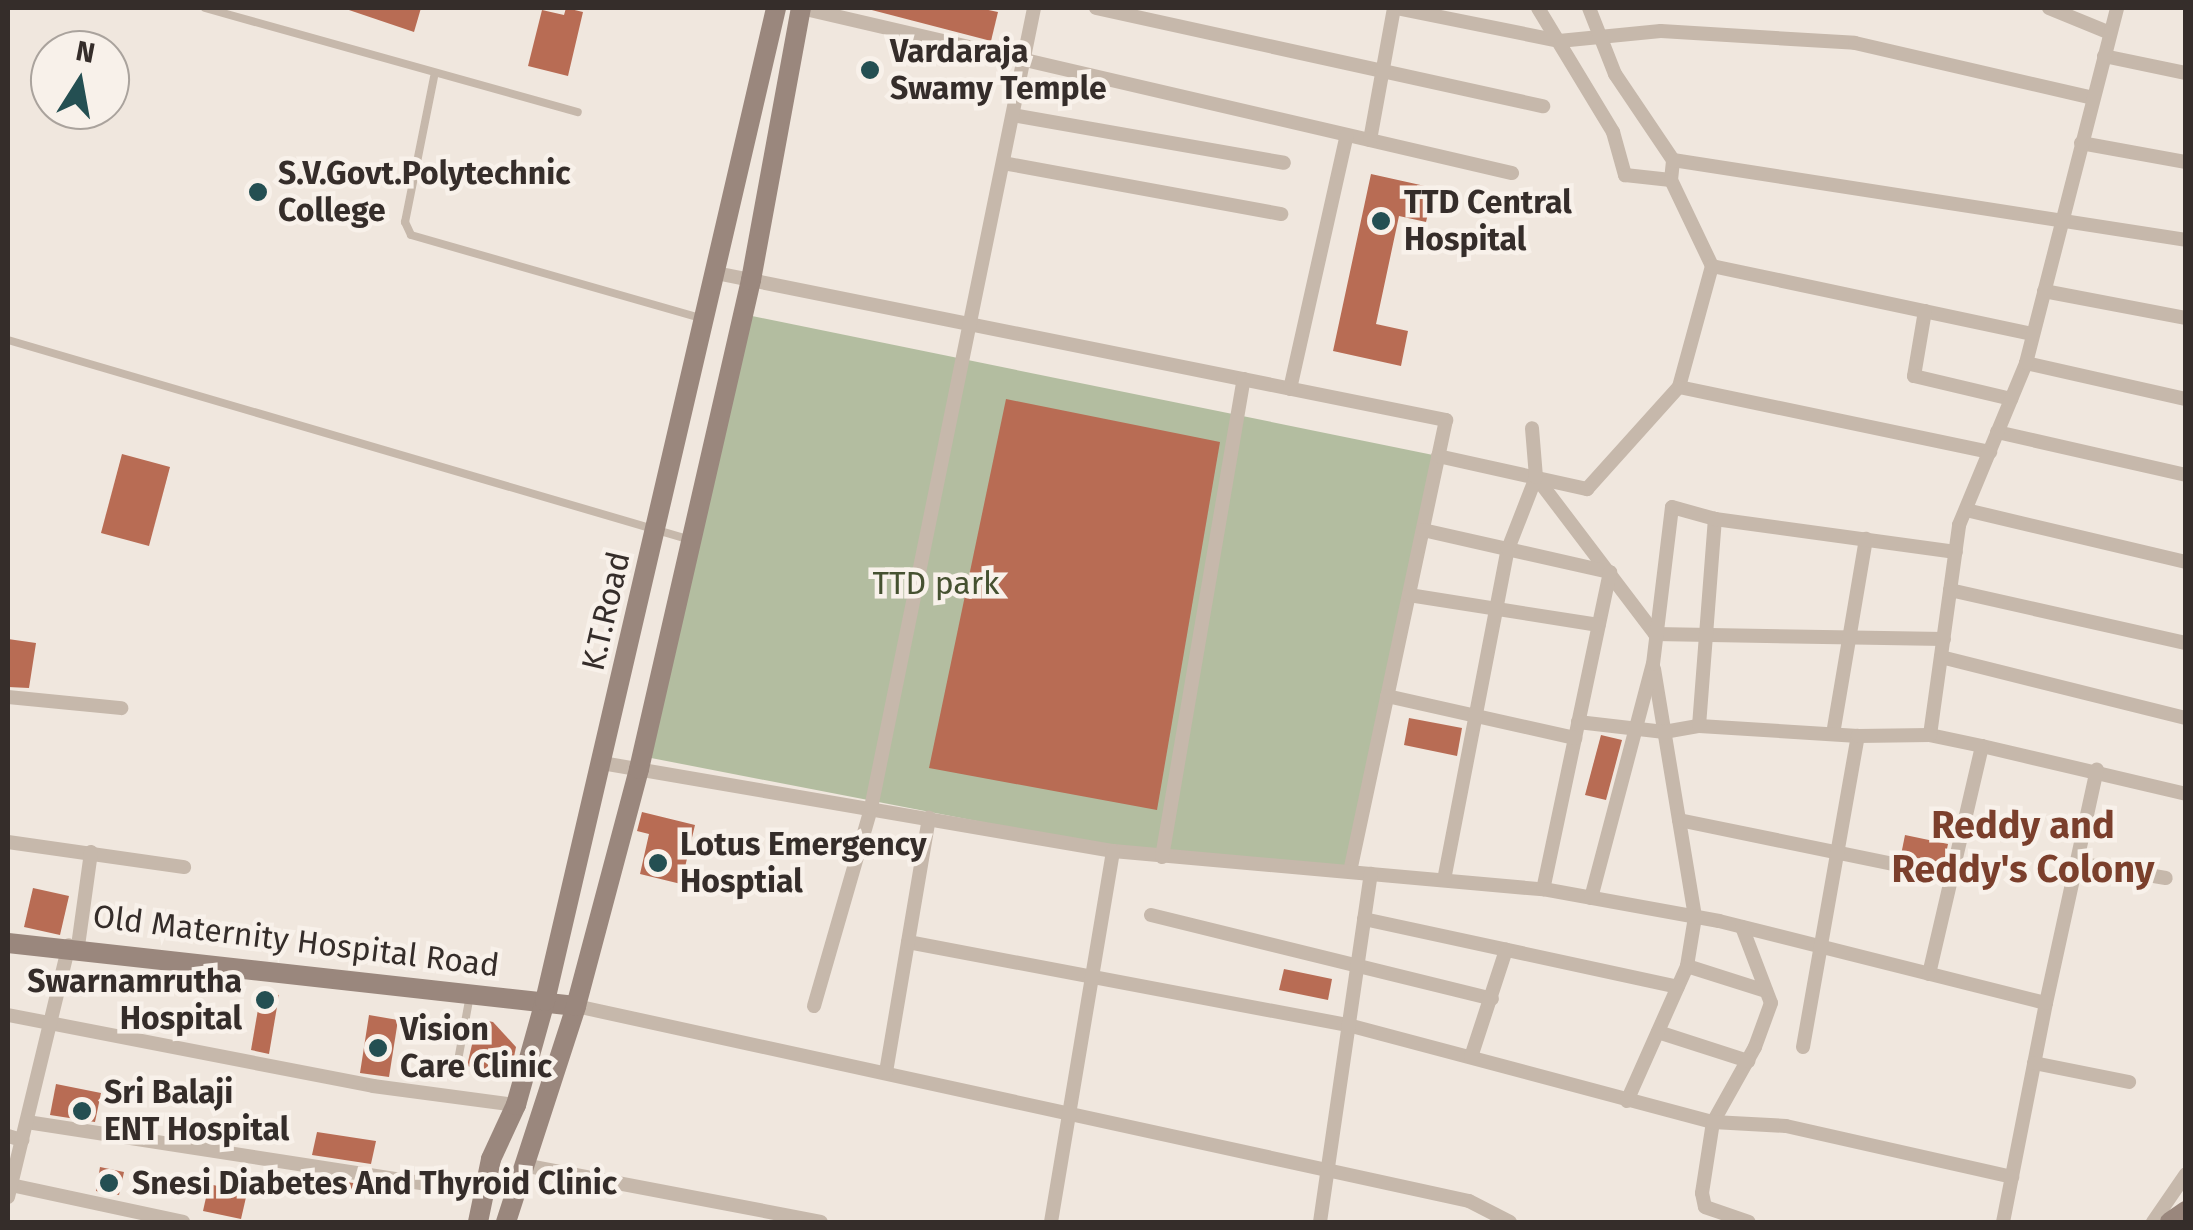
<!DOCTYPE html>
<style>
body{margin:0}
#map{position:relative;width:2193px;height:1230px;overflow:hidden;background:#f0e7de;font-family:"Fira Sans",sans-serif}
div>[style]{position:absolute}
.green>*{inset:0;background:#b3bda0}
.building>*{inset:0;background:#b86c54}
.lane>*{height:8px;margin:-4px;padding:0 4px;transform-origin:4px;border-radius:4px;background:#c6b8ab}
.street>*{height:14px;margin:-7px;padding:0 7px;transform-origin:7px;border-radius:7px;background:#c6b8ab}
.secondary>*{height:20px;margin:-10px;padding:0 10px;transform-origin:10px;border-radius:10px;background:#9a877d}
.dots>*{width:28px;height:28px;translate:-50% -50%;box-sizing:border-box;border:5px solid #f8f1ea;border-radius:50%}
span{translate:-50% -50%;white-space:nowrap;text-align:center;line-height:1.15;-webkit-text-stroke:9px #f8f1ea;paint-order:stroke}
.poi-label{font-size:32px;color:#352d2a;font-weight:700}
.left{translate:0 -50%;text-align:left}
.right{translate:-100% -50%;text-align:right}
.park-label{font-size:32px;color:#455130}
.street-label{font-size:32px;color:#352d2a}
.quarter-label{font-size:38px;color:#7b3f2c;font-weight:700}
.frame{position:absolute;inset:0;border:10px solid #352d2a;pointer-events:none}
.north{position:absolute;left:30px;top:30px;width:100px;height:100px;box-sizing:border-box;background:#f8f1ea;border:2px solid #aaa39d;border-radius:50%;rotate:11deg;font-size:28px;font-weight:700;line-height:40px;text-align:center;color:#352d2a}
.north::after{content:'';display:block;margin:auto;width:35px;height:45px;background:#244f52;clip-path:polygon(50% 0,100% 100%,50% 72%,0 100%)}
</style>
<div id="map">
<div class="green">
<i style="clip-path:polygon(752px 316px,1438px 456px,1350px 872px,1162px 857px,651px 758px)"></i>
</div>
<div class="building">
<i style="clip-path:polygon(343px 8px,421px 8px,414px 32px)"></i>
<i style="clip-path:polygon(566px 8px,583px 12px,568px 76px,528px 66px,542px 10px,564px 15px)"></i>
<i style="clip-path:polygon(864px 8px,979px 8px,998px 12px,991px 41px)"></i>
<i style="clip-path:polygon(1371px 174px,1434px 188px,1426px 222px,1399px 216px,1376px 324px,1408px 331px,1401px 366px,1333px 351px)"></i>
<i style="clip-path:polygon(1006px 399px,1220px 442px,1157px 810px,929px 768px)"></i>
<i style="clip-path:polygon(122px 454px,170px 467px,149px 546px,101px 533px)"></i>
<i style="clip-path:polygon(8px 639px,36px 643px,29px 688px,8px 687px)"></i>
<i style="clip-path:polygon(1409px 718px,1462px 728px,1457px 756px,1404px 745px)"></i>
<i style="clip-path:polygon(1601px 735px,1622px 740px,1606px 800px,1585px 795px)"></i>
<i style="clip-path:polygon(642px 812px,695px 825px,681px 884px,640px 874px,649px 834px,637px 831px)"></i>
<i style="clip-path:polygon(1905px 835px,1948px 844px,1944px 863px,1901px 855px)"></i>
<i style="clip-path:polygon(33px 888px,69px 896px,60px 935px,24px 927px)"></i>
<i style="clip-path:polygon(1284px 969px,1332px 979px,1328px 1000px,1279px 990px)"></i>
<i style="clip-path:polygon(261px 992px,279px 995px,269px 1054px,251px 1050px)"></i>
<i style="clip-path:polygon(369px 1015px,398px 1020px,389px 1077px,360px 1073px)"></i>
<i style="clip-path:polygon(478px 1019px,493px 1022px,516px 1047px,510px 1076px,467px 1066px)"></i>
<i style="clip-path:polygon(56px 1084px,101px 1093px,95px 1122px,50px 1115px)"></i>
<i style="clip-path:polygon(317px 1132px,376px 1141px,371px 1164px,312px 1155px)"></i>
<i style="clip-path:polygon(100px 1167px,124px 1172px,119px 1195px,96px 1191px)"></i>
<i style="clip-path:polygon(308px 1176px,366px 1185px,365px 1191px,307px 1183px)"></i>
<i style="clip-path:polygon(209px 1184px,247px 1193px,241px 1219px,203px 1211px)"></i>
</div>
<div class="lane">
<i style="left:205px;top:8px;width:387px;rotate:15.6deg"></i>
<i style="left:434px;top:77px;width:148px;rotate:101.3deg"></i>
<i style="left:405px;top:222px;width:14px;rotate:65deg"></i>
<i style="left:411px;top:235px;width:302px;rotate:16deg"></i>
<i style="left:8px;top:340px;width:712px;rotate:16.32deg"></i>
<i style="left:459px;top:1055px;width:61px;rotate:-79.6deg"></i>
</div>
<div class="street">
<i style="left:801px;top:8px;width:730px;rotate:13.07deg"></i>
<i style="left:1096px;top:8px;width:458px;rotate:12.4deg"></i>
<i style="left:1396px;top:8px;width:166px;rotate:11.4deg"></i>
<i style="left:1559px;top:41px;width:102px;rotate:-5.6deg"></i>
<i style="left:1661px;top:31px;width:194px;rotate:3.5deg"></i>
<i style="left:1855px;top:43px;width:244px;rotate:13deg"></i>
<i style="left:1538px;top:8px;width:145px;rotate:58.8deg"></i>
<i style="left:1613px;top:132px;width:45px;rotate:74.4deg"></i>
<i style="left:1625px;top:175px;width:46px;rotate:6.2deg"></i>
<i style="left:1671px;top:180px;width:20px;rotate:-84deg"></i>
<i style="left:1673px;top:160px;width:104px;rotate:-124deg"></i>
<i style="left:1615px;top:74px;width:71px;rotate:-111.5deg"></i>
<i style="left:2049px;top:8px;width:66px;rotate:22.3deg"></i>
<i style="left:2104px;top:56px;width:84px;rotate:11.7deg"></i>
<i style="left:1013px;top:115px;width:275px;rotate:10deg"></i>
<i style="left:1370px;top:140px;width:134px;rotate:-79.7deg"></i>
<i style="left:2081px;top:143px;width:107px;rotate:10.3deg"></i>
<i style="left:1673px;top:160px;width:519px;rotate:8.86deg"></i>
<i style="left:1003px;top:163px;width:283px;rotate:10.4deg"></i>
<i style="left:1671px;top:180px;width:95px;rotate:64.5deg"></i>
<i style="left:1712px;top:266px;width:125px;rotate:105.3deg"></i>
<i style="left:1679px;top:387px;width:318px;rotate:11.8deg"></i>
<i style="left:1712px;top:266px;width:328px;rotate:12deg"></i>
<i style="left:716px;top:273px;width:745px;rotate:11.39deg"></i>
<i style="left:1446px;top:420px;width:462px;rotate:102deg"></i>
<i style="left:2044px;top:291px;width:145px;rotate:10.8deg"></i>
<i style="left:1925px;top:311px;width:66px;rotate:99.6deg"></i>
<i style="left:1914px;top:376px;width:100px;rotate:13.3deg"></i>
<i style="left:2026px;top:363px;width:164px;rotate:12.7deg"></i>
<i style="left:1290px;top:389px;width:260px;rotate:-77.4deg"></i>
<i style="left:1997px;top:432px;width:194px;rotate:12.8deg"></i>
<i style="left:1438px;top:456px;width:153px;rotate:12.5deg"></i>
<i style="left:1587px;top:489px;width:137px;rotate:-48deg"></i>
<i style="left:1536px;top:477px;width:197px;rotate:52.8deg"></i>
<i style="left:1655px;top:634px;width:289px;rotate:1deg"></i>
<i style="left:1966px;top:510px;width:226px;rotate:13.3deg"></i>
<i style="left:1423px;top:530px;width:192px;rotate:12.7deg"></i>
<i style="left:1610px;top:572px;width:324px;rotate:101.9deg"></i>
<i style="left:1950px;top:590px;width:242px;rotate:12.7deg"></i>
<i style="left:1409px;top:595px;width:192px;rotate:9deg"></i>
<i style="left:1941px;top:657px;width:252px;rotate:14deg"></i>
<i style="left:1654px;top:669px;width:251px;rotate:80.6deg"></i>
<i style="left:1695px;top:917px;width:50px;rotate:99.3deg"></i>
<i style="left:1687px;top:966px;width:83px;rotate:17.6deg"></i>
<i style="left:1387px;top:696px;width:193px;rotate:12.6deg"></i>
<i style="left:8px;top:697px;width:114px;rotate:5.6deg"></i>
<i style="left:1578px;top:722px;width:87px;rotate:6.6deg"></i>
<i style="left:1664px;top:732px;width:36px;rotate:-10deg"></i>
<i style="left:1833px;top:734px;width:198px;rotate:-80.4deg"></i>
<i style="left:1858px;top:736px;width:159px;rotate:-176.4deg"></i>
<i style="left:1699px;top:726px;width:208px;rotate:-85.6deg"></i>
<i style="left:1715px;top:519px;width:243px;rotate:7.8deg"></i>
<i style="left:1982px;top:746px;width:210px;rotate:13.2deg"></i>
<i style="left:602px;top:763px;width:519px;rotate:9.77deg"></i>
<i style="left:1113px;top:851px;width:432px;rotate:5.1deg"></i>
<i style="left:1543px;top:889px;width:179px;rotate:10.3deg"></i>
<i style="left:1719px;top:921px;width:337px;rotate:14.1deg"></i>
<i style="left:2046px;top:1003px;width:223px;rotate:101.1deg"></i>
<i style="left:1679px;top:820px;width:279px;rotate:11.6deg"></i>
<i style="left:8px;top:842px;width:178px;rotate:8.1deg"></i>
<i style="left:1162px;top:857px;width:485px;rotate:-80.3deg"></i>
<i style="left:2077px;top:863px;width:90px;rotate:9.6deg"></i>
<i style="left:1444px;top:880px;width:337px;rotate:-79.1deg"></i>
<i style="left:1508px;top:549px;width:77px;rotate:-68.7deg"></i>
<i style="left:1536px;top:477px;width:49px;rotate:-94.7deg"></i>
<i style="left:1591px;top:898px;width:242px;rotate:-75.2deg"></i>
<i style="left:1653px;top:664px;width:158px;rotate:-83.1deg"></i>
<i style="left:1672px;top:507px;width:45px;rotate:15.6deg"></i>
<i style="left:1151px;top:915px;width:351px;rotate:13.8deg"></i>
<i style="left:1364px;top:919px;width:321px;rotate:12.2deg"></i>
<i style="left:1742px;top:927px;width:81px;rotate:69.1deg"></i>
<i style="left:1771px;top:1003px;width:47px;rotate:110deg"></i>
<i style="left:1755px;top:1047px;width:86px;rotate:119.2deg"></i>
<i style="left:1713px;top:1122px;width:72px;rotate:98.8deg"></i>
<i style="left:1702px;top:1193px;width:14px;rotate:78deg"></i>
<i style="left:1705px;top:1207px;width:46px;rotate:18.8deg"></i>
<i style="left:908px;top:942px;width:448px;rotate:10.7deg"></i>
<i style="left:1348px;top:1025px;width:378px;rotate:14.9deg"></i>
<i style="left:1713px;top:1122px;width:73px;rotate:3.1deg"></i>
<i style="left:1786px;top:1126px;width:232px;rotate:12.7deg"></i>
<i style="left:78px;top:946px;width:95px;rotate:-82.1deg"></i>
<i style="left:1929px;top:974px;width:234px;rotate:-76.9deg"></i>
<i style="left:1982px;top:746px;width:53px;rotate:-168.1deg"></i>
<i style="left:1930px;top:735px;width:212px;rotate:-82.1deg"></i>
<i style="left:1959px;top:525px;width:175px;rotate:-67.5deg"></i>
<i style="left:2026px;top:363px;width:366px;rotate:-75.6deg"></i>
<i style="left:2046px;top:1003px;width:239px;rotate:-77.7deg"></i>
<i style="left:576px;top:1006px;width:914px;rotate:12.32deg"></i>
<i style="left:1469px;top:1201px;width:46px;rotate:27.1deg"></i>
<i style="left:814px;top:1006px;width:206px;rotate:-73.9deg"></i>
<i style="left:871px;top:808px;width:816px;rotate:-78.48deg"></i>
<i style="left:8px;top:1015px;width:372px;rotate:11deg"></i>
<i style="left:373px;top:1086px;width:144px;rotate:7.6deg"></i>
<i style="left:1658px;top:1032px;width:95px;rotate:17.9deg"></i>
<i style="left:1803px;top:1047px;width:316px;rotate:-80deg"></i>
<i style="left:1858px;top:736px;width:72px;rotate:-0.8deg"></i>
<i style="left:1471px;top:1057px;width:113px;rotate:-71.9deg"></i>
<i style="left:2034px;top:1063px;width:97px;rotate:11.3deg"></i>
<i style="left:886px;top:1072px;width:258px;rotate:-80.4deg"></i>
<i style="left:1627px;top:1101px;width:148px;rotate:-66deg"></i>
<i style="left:27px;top:1122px;width:459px;rotate:8.8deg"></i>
<i style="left:8px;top:1136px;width:15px;rotate:16deg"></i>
<i style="left:523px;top:1165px;width:303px;rotate:10.8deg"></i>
<i style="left:11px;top:1185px;width:176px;rotate:12.1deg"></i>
<i style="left:8px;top:1197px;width:259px;rotate:-76.4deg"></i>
<i style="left:1051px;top:1222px;width:376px;rotate:-80.5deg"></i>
<i style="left:1320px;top:1222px;width:352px;rotate:-81.7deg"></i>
<i style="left:2153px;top:1222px;width:58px;rotate:-55.5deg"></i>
</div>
<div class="secondary">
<i style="left:8px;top:943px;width:571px;rotate:6.33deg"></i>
<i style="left:478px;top:1222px;width:64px;rotate:-78.3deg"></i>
<i style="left:491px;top:1159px;width:60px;rotate:-65.2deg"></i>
<i style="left:516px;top:1105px;width:108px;rotate:-74.4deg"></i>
<i style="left:545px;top:1001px;width:1020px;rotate:-76.9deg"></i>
<i style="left:506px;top:1222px;width:227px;rotate:-72deg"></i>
<i style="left:576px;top:1006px;width:245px;rotate:-75.1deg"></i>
<i style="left:639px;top:769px;width:502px;rotate:-77.1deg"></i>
<i style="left:751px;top:280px;width:277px;rotate:-79.6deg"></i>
<i style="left:2170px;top:1222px;width:19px;rotate:-35deg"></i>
</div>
<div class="dots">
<i style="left:870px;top:70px;background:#244f52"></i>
<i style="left:258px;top:192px;background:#244f52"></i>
<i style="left:1381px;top:221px;background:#244f52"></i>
<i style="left:658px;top:863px;background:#244f52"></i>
<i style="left:265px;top:1000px;background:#244f52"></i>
<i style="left:378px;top:1048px;background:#244f52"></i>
<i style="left:82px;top:1111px;background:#244f52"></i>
<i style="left:109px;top:1183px;background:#244f52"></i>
</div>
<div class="poi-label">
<span class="left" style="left:890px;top:70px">Vardaraja<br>Swamy Temple</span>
<span class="left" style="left:278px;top:192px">S.V.Govt.Polytechnic<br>College</span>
<span class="left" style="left:1404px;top:221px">TTD Central<br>Hospital</span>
<span class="left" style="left:680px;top:863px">Lotus Emergency<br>Hosptial</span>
<span class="right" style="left:242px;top:1000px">Swarnamrutha<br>Hospital</span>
<span class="left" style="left:400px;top:1048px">Vision<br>Care Clinic</span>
<span class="left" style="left:104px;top:1111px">Sri Balaji<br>ENT Hospital</span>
<span class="left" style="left:132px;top:1183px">Snesi Diabetes And Thyroid Clinic</span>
</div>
<div class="park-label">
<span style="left:936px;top:583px">TTD park</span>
</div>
<div class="street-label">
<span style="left:606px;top:611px;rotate:-77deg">K.T.Road</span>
<span style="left:296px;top:941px;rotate:7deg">Old Maternity Hospital Road</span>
</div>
<div class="quarter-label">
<span style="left:2023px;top:848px">Reddy and<br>Reddy's Colony</span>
</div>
<div class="frame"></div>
<div class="north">N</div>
</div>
